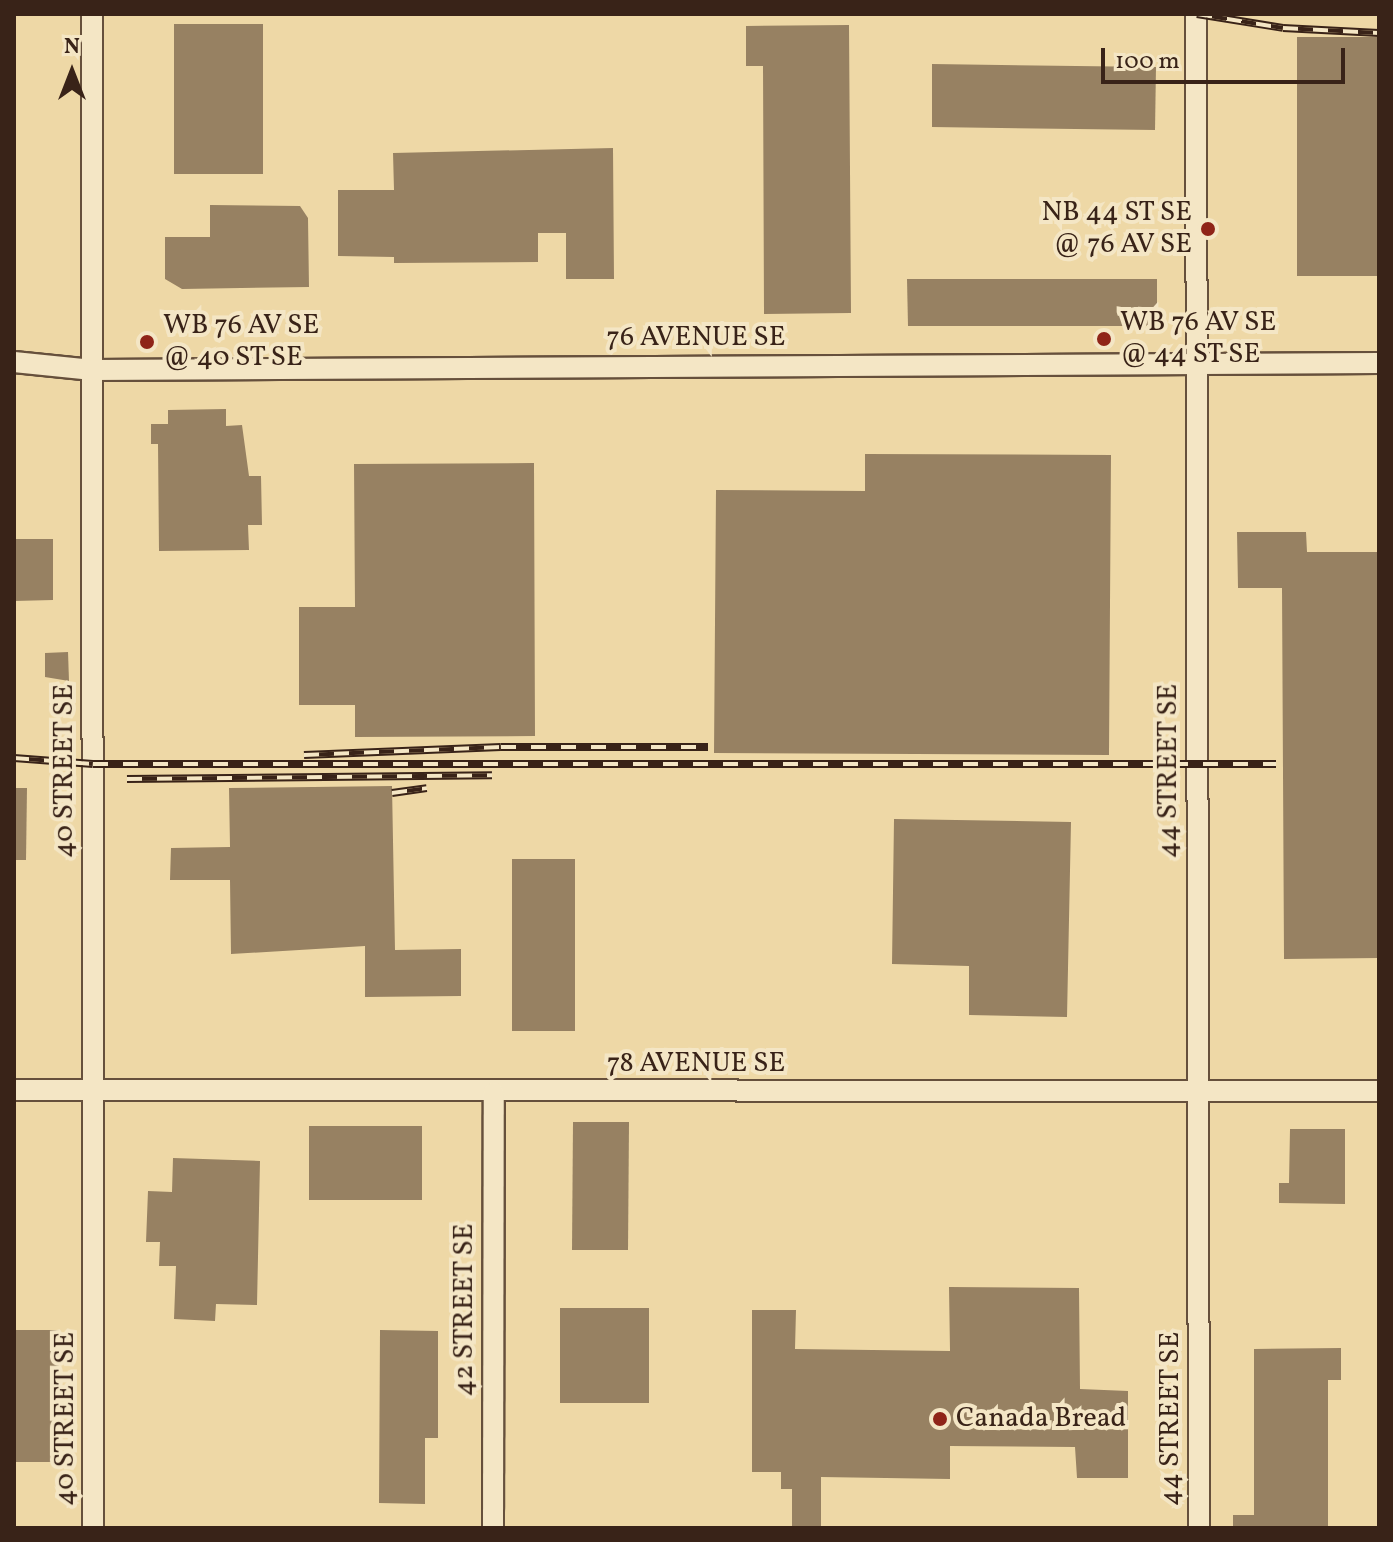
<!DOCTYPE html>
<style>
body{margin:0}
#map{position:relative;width:1393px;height:1542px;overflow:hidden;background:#eed8a6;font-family:Vollkorn,serif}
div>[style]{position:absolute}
.building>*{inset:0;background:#978162}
.roads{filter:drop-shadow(2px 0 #66503c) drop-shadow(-2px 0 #66503c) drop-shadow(0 2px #66503c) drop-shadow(0 -2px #66503c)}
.minor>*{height:20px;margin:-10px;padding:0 10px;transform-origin:10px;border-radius:10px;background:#f4e6c5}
.rail>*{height:8px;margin-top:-4px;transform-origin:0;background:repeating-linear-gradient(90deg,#f4e6c5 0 15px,#392318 0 30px);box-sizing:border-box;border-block:2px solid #392318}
.dots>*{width:22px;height:22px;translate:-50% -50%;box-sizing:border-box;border:4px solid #f4e6c5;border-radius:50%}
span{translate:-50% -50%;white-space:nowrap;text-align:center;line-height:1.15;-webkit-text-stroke:8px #f4e6c5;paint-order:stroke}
.poi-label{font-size:28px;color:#392318}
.right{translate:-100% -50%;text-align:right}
.left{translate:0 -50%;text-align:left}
.street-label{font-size:28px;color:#392318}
.frame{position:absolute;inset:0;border:16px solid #392318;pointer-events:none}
.north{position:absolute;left:32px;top:32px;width:80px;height:80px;-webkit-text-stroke:6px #f4e6c5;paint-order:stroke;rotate:0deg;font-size:22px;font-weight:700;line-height:32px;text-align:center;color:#392318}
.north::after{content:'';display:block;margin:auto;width:28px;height:36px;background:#392318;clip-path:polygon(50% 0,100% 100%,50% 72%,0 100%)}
.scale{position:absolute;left:1101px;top:48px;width:244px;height:36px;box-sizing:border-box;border:4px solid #392318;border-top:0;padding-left:10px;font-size:24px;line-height:28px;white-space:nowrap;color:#392318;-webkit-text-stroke:6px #f4e6c5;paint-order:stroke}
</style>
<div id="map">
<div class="building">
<i style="clip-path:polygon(174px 24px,263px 24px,263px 174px,174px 174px)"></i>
<i style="clip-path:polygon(849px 25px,851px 313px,764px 314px,763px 66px,746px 66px,746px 26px)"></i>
<i style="clip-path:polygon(1297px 37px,1379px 37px,1379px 276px,1297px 276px)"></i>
<i style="clip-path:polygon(932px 64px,1156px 67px,1155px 130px,932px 127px)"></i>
<i style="clip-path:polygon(613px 148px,614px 279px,566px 279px,566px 233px,538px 233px,538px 262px,394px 263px,394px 257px,338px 256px,338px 190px,394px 190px,393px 153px)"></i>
<i style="clip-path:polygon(210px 205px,300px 206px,308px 218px,309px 287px,182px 289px,165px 279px,165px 237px,210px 237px)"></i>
<i style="clip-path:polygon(907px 279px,1157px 279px,1157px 326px,908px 326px)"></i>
<i style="clip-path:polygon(226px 409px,226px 426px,242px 425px,249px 476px,261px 476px,262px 525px,248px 525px,249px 550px,159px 551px,158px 444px,151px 444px,151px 424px,168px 424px,168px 410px)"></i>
<i style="clip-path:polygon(865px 454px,1111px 455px,1109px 755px,714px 753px,716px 490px,865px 491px)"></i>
<i style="clip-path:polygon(534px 463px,535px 736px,355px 737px,355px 705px,299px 705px,299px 607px,355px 607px,354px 464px)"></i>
<i style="clip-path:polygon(1237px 532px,1306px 532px,1307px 552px,1379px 552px,1379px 958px,1284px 959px,1282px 588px,1238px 588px)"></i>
<i style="clip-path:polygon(14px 539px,53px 539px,53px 600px,14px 601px)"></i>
<i style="clip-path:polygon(68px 652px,69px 681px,45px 677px,45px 653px)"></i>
<i style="clip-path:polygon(392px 786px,395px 950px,461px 949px,461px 996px,365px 997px,365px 946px,231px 954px,230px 880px,170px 880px,171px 848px,230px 847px,229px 788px)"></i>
<i style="clip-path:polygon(14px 788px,27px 788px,26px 860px,14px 860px)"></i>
<i style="clip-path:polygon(894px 819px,1071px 822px,1067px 1017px,969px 1015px,969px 966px,892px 964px)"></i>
<i style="clip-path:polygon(512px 859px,575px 859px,575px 1031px,512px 1031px)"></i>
<i style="clip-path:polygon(573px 1122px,629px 1122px,628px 1250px,572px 1250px)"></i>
<i style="clip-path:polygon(309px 1126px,422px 1126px,422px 1200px,309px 1200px)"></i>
<i style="clip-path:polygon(1290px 1129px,1345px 1129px,1345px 1204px,1279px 1203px,1279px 1183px,1289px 1183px)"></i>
<i style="clip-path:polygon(173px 1158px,260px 1161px,257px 1305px,216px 1304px,215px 1321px,174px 1319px,176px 1266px,159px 1266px,160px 1242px,146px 1242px,148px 1191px,172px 1192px)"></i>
<i style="clip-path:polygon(949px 1287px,1079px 1288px,1080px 1389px,1128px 1391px,1128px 1478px,1077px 1478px,1075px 1447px,950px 1446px,950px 1479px,821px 1477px,821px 1528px,792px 1528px,792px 1489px,781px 1489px,781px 1472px,752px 1472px,752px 1310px,796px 1310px,795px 1349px,950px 1351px)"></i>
<i style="clip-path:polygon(560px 1308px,649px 1308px,649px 1403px,560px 1403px)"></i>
<i style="clip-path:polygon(14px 1330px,59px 1330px,59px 1462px,14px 1462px)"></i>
<i style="clip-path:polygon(380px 1330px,438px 1331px,438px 1438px,425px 1438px,425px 1504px,379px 1503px)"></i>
<i style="clip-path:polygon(1341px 1348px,1341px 1380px,1328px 1380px,1328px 1528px,1233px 1528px,1233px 1515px,1254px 1515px,1254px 1349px)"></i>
</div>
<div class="roads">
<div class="minor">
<i style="left:92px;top:14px;width:1514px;rotate:89.96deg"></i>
<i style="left:1196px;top:14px;width:1514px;rotate:89.89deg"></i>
<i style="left:14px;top:362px;width:79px;rotate:5.8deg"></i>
<i style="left:93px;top:370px;width:1286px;rotate:-0.31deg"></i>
<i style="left:14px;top:1090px;width:1365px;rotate:0.04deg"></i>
<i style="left:493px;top:1528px;width:435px;rotate:-89.9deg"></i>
</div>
</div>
<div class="rail">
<i style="left:1197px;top:14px;width:87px;rotate:9.2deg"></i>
<i style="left:1283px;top:28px;width:96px;rotate:3deg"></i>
<i style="left:304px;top:755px;width:197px;rotate:-2.3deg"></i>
<i style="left:501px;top:747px;width:207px"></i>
<i style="left:14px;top:758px;width:79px;rotate:4.3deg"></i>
<i style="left:93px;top:764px;width:1183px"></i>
<i style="left:127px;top:779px;width:365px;rotate:-0.6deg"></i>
<i style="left:392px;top:793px;width:35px;rotate:-8deg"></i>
</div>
<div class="dots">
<i style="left:1208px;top:229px;background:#8f2418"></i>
<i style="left:1104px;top:339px;background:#8f2418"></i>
<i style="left:147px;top:342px;background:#8f2418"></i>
<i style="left:940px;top:1419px;background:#8f2418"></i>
</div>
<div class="poi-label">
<span class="right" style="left:1192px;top:229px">NB 44 ST SE<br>@ 76 AV SE</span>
<span class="left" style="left:1120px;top:339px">WB 76 AV SE<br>@ 44 ST SE</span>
<span class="left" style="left:163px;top:342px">WB 76 AV SE<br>@ 40 ST SE</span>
<span class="left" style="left:956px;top:1419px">Canada Bread</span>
</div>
<div class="street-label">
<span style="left:696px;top:338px">76 AVENUE SE</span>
<span style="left:65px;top:771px;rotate:-90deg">40 STREET SE</span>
<span style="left:1169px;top:771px;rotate:-90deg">44 STREET SE</span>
<span style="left:696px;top:1064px">78 AVENUE SE</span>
<span style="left:465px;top:1310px;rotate:-90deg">42 STREET SE</span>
<span style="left:66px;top:1419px;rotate:-90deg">40 STREET SE</span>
<span style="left:1171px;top:1419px;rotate:-90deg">44 STREET SE</span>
</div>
<div class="frame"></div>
<div class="north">N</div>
<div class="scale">100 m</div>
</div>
